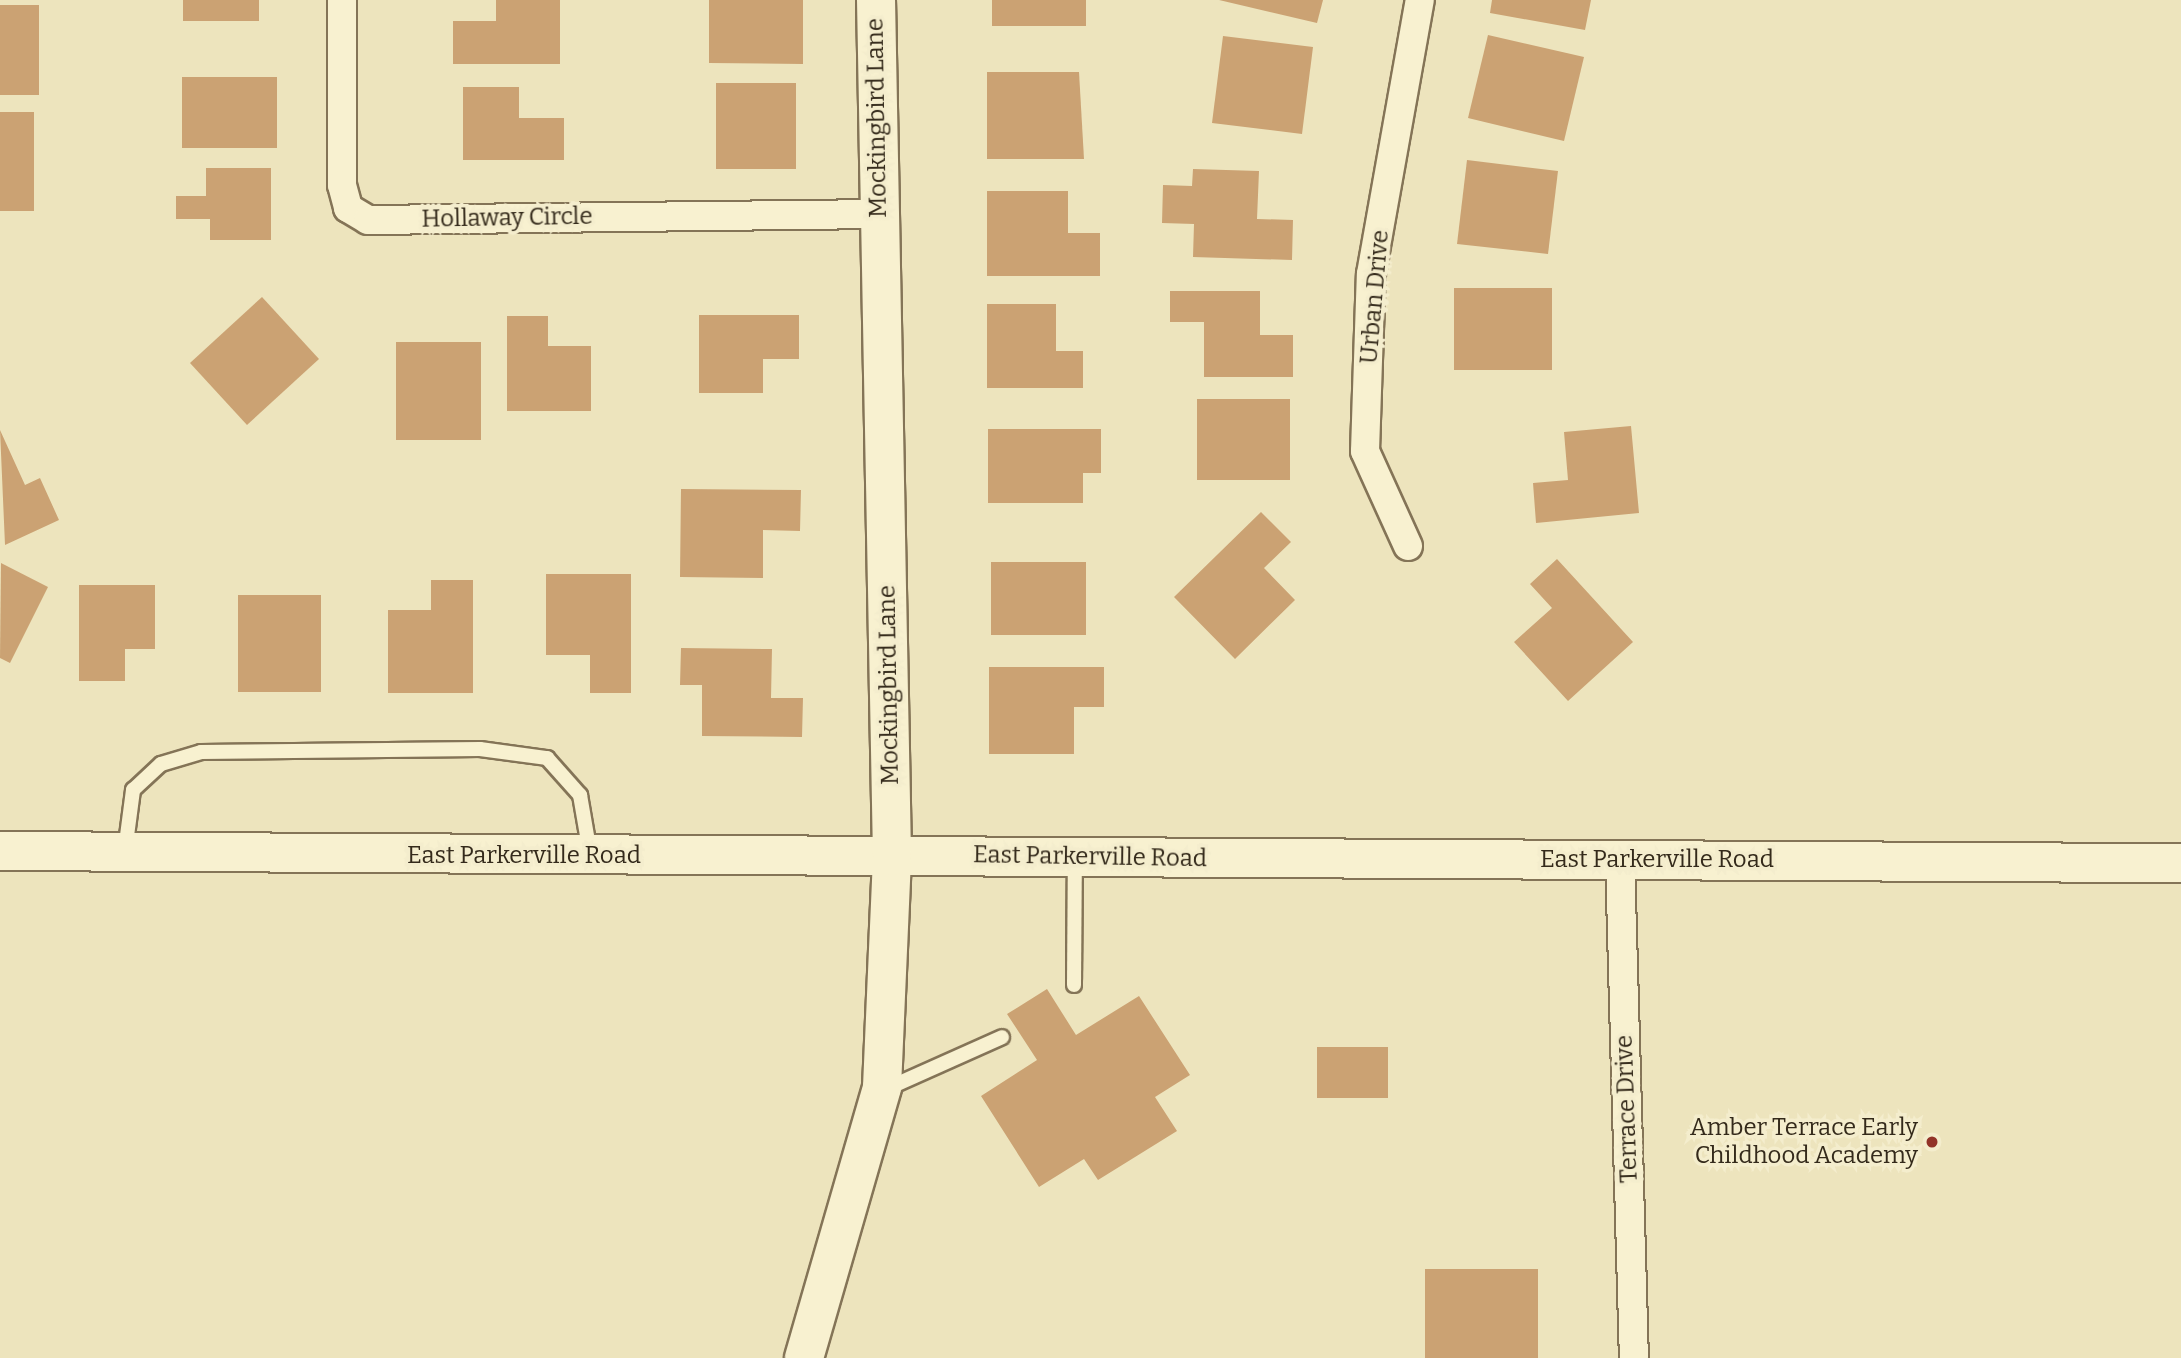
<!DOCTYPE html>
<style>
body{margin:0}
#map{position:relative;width:2181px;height:1358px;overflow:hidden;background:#ede4bd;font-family:Bitter,serif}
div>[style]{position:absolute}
.building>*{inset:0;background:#cba273}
.roads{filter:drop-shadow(2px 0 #847457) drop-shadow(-2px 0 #847457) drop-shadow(0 2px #847457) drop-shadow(0 -2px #847457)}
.lane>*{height:14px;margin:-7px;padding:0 7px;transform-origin:7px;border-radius:7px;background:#f8f1d0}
.street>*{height:28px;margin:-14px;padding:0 14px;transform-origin:14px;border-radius:14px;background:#f8f1d0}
.secondary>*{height:38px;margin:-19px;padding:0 19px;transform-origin:19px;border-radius:19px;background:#f8f1d0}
.dots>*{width:19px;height:19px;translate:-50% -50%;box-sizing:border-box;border:4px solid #f4edcd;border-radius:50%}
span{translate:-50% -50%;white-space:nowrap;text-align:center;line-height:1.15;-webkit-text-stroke:7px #f4edcd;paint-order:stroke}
.street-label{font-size:24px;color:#342a1b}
.poi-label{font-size:24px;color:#342a1b}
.right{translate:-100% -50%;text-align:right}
</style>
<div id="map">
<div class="building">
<i style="clip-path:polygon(183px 0,259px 0,259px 21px,183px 21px)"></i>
<i style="clip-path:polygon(496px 0,560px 0,560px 64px,453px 64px,453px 21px,496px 21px)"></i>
<i style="clip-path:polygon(709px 0,803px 0,803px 64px,709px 63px)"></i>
<i style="clip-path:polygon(992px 0,1086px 0,1086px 26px,992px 26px)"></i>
<i style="clip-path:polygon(1219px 0,1323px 0,1317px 23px)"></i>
<i style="clip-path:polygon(1492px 0,1591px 0,1585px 30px,1490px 13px)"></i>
<i style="clip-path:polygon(0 5px,39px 5px,39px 95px,0 95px)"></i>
<i style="clip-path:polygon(1488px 35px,1584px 57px,1564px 141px,1468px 118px)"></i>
<i style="clip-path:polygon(1223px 36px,1313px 47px,1302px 134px,1212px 123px)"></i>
<i style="clip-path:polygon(987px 72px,1079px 72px,1084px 159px,987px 159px)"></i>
<i style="clip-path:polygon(182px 77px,277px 77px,277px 148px,182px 148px)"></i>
<i style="clip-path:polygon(716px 83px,796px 83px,796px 169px,716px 169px)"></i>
<i style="clip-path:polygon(463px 87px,519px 87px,519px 118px,564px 118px,564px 160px,463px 160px)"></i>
<i style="clip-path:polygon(0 112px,34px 112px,34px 211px,0 211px)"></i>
<i style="clip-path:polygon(1467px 160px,1558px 171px,1548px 254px,1457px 244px)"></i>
<i style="clip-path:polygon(206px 168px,271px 168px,271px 240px,210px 240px,210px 219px,176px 219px,176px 196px,206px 196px)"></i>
<i style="clip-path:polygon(1193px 169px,1259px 171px,1257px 219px,1293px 220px,1292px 260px,1193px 257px,1194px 224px,1162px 223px,1163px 185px,1192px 186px)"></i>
<i style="clip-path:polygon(987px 191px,1068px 191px,1068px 233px,1100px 233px,1100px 276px,987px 276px)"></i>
<i style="clip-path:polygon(1454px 288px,1552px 288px,1552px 370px,1454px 370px)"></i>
<i style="clip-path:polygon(1170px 291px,1260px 291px,1260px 335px,1293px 335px,1293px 377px,1204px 377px,1204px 322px,1170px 322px)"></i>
<i style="clip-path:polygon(262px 297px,319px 359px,247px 425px,190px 363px)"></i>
<i style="clip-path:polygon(987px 304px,1056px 304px,1056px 351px,1083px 351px,1083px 388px,987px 388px)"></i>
<i style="clip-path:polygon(699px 315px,799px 315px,799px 359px,763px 359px,763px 393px,699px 393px)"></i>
<i style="clip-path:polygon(507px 316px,548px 316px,548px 346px,591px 346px,591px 411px,507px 411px)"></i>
<i style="clip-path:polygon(396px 342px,481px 342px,481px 440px,396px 440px)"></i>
<i style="clip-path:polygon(1197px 399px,1290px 399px,1290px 480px,1197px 480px)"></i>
<i style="clip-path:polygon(1631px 426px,1639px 513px,1536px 523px,1533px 483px,1568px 480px,1564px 432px)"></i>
<i style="clip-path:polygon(988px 429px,1101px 429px,1101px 473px,1083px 473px,1083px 503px,988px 503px)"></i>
<i style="clip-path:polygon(0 430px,25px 485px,40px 478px,59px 520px,5px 545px)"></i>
<i style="clip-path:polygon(681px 489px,801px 490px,800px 531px,763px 530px,763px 578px,680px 577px)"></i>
<i style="clip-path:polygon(1261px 512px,1291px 542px,1264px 568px,1295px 600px,1235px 659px,1174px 597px)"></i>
<i style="clip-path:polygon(1557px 559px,1633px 642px,1568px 701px,1514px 642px,1552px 608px,1530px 584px)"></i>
<i style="clip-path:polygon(991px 562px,1086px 562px,1086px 635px,991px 635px)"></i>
<i style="clip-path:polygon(1px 563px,48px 587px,10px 663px,0 658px)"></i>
<i style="clip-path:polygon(546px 574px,631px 574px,631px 693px,590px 693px,590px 655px,546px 655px)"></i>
<i style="clip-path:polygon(431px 580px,473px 580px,473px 693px,388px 693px,388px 610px,431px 610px)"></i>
<i style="clip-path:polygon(79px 585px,155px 585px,155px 649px,125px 649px,125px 681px,79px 681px)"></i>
<i style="clip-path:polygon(238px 595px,321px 595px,321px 692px,238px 692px)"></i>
<i style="clip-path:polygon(681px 648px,772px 649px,771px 698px,803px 698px,802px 737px,702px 736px,702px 685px,680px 685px)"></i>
<i style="clip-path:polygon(989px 667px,1104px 667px,1104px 707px,1074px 707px,1074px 754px,989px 754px)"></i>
<i style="clip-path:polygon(1047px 989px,1076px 1035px,1139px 996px,1190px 1075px,1155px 1097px,1177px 1131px,1098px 1180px,1084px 1159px,1039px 1187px,981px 1096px,1037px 1060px,1007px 1014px)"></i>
<i style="clip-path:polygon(1317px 1047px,1388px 1047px,1388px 1098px,1317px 1098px)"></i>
<i style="clip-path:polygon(1425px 1269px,1538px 1269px,1538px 1358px,1425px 1358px)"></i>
</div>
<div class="roads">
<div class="lane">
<i style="left:125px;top:851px;width:62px;rotate:-82.5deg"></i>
<i style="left:133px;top:790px;width:38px;rotate:-43deg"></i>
<i style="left:161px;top:764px;width:42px;rotate:-16.7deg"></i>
<i style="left:201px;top:752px;width:279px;rotate:-0.6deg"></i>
<i style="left:480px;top:749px;width:68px;rotate:7.7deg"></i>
<i style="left:547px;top:758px;width:50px;rotate:48.3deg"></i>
<i style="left:580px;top:795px;width:59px;rotate:80.2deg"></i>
<i style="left:1074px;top:985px;width:128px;rotate:-89.6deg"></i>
<i style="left:886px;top:1089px;width:127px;rotate:-24.1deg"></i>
</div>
<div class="street">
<i style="left:342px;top:0;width:185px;rotate:90deg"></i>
<i style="left:342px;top:185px;width:24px;rotate:75deg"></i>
<i style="left:348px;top:208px;width:23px;rotate:31deg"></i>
<i style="left:368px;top:220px;width:510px;rotate:-0.67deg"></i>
<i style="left:1408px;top:546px;width:104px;rotate:-114.4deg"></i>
<i style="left:1365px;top:451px;width:177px;rotate:-88.1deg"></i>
<i style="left:1371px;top:274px;width:278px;rotate:-79.9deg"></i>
<i style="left:1620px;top:860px;width:498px;rotate:88.4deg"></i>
</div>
<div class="secondary">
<i style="left:0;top:851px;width:2181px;rotate:0.32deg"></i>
<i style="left:804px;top:1358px;width:282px;rotate:-73.9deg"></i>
<i style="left:882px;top:1087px;width:231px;rotate:-87.5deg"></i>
<i style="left:892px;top:856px;width:856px;rotate:-91.07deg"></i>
</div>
</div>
<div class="dots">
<i style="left:1932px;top:1142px;background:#923328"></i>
</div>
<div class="street-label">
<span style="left:877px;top:118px;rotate:-91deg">Mockingbird Lane</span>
<span style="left:507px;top:218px;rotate:-1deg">Hollaway Circle</span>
<span style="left:1375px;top:297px;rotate:-85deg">Urban Drive</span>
<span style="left:889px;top:685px;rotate:-91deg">Mockingbird Lane</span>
<span style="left:524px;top:856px">East Parkerville Road</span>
<span style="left:1090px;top:857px;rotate:1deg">East Parkerville Road</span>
<span style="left:1657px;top:860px">East Parkerville Road</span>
<span style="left:1627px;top:1109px;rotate:-92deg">Terrace Drive</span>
</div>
<div class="poi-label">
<span class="right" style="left:1918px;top:1142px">Amber Terrace Early<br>Childhood Academy</span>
</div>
</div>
